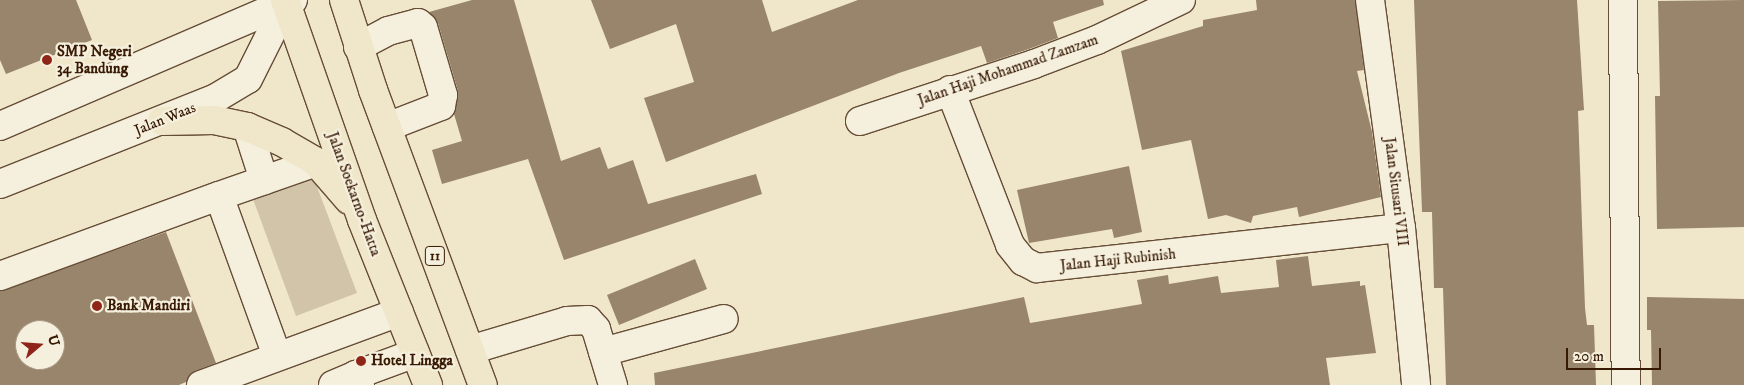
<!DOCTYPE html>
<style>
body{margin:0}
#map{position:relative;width:1744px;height:385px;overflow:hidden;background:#f0e7ca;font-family:"IM FELL DW Pica",serif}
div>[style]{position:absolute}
.green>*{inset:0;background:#d1c4a8}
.building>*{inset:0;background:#98856b}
.roads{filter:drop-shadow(1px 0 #664d36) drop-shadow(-1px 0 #664d36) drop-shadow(0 1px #664d36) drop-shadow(0 -1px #664d36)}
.minor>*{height:28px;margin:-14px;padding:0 14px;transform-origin:14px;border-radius:14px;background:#f5efdd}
.highway>*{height:28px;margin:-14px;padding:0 14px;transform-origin:14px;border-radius:14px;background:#f0e7ca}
.dots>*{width:14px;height:14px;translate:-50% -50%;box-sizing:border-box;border:2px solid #f5efdd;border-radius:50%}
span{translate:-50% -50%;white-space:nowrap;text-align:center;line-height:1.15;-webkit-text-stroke:4.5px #f5efdd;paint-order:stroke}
.shield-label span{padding:1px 4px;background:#f5efdd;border:1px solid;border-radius:4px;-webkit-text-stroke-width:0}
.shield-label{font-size:14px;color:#381a04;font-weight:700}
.poi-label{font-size:15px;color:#381a04;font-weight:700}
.left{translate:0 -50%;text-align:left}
.street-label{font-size:15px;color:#381a04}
.north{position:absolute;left:15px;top:320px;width:50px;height:50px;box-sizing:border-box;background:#f5efdd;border:1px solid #a99a86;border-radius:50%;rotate:72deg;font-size:14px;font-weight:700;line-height:20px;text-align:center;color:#381a04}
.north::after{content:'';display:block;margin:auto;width:18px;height:22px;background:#8f2418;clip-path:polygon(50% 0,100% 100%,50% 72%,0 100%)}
.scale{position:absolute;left:1566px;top:348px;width:95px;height:22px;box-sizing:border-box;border:2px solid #381a04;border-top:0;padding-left:6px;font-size:15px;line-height:18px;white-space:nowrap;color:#381a04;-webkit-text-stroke:4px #f5efdd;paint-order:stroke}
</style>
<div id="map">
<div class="green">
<i style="clip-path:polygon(310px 168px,357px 293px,296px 316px,250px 191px)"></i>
</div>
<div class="building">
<i style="clip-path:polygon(0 0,76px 0,92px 40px,6px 74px,0 60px)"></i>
<i style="clip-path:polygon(472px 0,514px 0,561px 161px,600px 147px,608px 169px,633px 160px,648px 204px,756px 174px,762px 194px,564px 260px,528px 159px,442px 184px,432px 150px,462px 141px,454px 114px,458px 91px,438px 23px,429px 12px)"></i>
<i style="clip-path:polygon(591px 0,762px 0,772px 32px,858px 0,1103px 0,1104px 5px,1053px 22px,1058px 38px,1029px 49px,987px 63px,981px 46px,899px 73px,666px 162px,644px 98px,694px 82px,676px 24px,610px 49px)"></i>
<i style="clip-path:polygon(1256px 0,1355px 0,1364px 70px,1357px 71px,1372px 132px,1381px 197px,1299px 217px,1297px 207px,1253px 216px,1251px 223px,1226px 215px,1208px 219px,1191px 140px,1142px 150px,1121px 51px,1203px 26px,1203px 20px,1257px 10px)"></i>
<i style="clip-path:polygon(1414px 0,1577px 0,1584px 110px,1578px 111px,1585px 308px,1587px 325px,1594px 325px,1596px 385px,1446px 385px,1443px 288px,1434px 288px,1432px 212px,1422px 212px)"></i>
<i style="clip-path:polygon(1744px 0,1744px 227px,1657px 229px,1655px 96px,1660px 96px,1658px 1px)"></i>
<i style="clip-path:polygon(1129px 166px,1142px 232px,1114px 238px,1112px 229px,1029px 243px,1017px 190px)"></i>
<i style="clip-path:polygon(evenodd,166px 232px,216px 363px,195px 371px,186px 382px,179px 385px,0 385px,0 291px,166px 232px,25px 330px,55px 330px,55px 360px,25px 360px,25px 330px)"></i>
<i style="clip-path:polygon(1308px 256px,1312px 286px,1360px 281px,1360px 286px,1365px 285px,1376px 353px,1326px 358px,1330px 385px,655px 385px,654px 373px,1024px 297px,1030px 323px,1142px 304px,1137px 280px,1168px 275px,1169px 284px,1218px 276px,1221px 293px,1279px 287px,1276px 260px)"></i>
<i style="clip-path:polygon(695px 259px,707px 289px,619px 325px,607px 295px)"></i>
<i style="clip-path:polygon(1647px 297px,1744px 299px,1744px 385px,1652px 385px,1651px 330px,1647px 330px)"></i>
</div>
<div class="roads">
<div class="minor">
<i style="left:1370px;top:0;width:230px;rotate:82.3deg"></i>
<i style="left:1401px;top:228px;width:158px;rotate:84.5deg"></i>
<i style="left:1623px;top:0;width:385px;rotate:89.6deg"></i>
<i style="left:358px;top:47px;width:34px;rotate:-28deg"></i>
<i style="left:388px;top:31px;width:31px;rotate:-15deg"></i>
<i style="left:418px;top:23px;width:6px;rotate:39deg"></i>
<i style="left:423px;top:27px;width:71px;rotate:73.6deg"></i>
<i style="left:443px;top:95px;width:11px;rotate:100deg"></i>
<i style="left:441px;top:106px;width:58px;rotate:158.7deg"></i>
<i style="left:950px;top:90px;width:166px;rotate:68.8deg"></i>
<i style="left:1010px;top:245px;width:21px;rotate:51deg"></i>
<i style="left:1023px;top:261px;width:16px;rotate:27deg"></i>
<i style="left:1037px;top:268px;width:366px;rotate:-6.3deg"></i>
<i style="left:860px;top:121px;width:183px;rotate:-18.1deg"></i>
<i style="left:1034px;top:64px;width:67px;rotate:-20.9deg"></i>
<i style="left:1097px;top:40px;width:93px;rotate:-25.5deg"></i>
<i style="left:0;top:126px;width:319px;rotate:-23.3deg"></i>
<i style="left:247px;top:127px;width:56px;rotate:72.2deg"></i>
<i style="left:0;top:184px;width:232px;rotate:-21.7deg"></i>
<i style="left:216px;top:98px;width:37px;rotate:-31deg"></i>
<i style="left:248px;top:79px;width:85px;rotate:-63.4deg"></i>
<i style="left:0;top:276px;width:233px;rotate:-20.1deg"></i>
<i style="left:470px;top:350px;width:101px;rotate:-16.6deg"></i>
<i style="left:567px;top:321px;width:21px;rotate:-3deg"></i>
<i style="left:588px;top:320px;width:12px;rotate:48deg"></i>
<i style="left:596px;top:329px;width:59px;rotate:73.1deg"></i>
<i style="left:603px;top:352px;width:125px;rotate:-15.3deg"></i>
<i style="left:277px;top:356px;width:170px;rotate:-109.9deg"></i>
<i style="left:219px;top:196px;width:103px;rotate:-19.3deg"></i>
<i style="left:201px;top:385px;width:211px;rotate:-20.2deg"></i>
<i style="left:333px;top:385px;width:25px;rotate:-23deg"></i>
<i style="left:360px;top:385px;width:11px;rotate:-112deg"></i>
<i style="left:356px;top:375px;width:63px;rotate:-20.4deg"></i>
</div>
<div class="highway">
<i style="left:285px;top:0;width:233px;rotate:70.7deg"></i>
<i style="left:362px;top:220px;width:178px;rotate:68.2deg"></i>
<i style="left:344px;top:0;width:95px;rotate:72.1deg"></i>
<i style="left:373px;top:90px;width:315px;rotate:69.6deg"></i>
<i style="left:162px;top:121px;width:52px;rotate:-1.1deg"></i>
<i style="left:214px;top:120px;width:34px;rotate:12deg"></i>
<i style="left:247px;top:127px;width:38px;rotate:23deg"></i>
<i style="left:282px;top:142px;width:39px;rotate:30deg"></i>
<i style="left:316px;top:162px;width:50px;rotate:49deg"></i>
</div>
</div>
<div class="dots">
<i style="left:47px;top:60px;background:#8f2418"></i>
<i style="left:97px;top:306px;background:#8f2418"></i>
<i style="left:361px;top:361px;background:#8f2418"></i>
</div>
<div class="shield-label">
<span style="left:435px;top:256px">11</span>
</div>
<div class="poi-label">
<span class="left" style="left:57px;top:60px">SMP Negeri<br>34 Bandung</span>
<span class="left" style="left:107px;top:306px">Bank Mandiri</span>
<span class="left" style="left:371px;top:361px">Hotel Lingga</span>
</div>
<div class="street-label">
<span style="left:1008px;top:70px;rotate:-19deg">Jalan Haji Mohammad Zamzam</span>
<span style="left:165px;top:119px;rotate:-22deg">Jalan Waas</span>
<span style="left:1396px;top:192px;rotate:83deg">Jalan Situsari VIII</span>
<span style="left:354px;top:194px;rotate:70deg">Jalan Soekarno-Hatta</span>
<span style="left:1118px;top:260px;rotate:-6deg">Jalan Haji Rubinish</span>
</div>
<div class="north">U</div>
<div class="scale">20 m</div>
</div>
